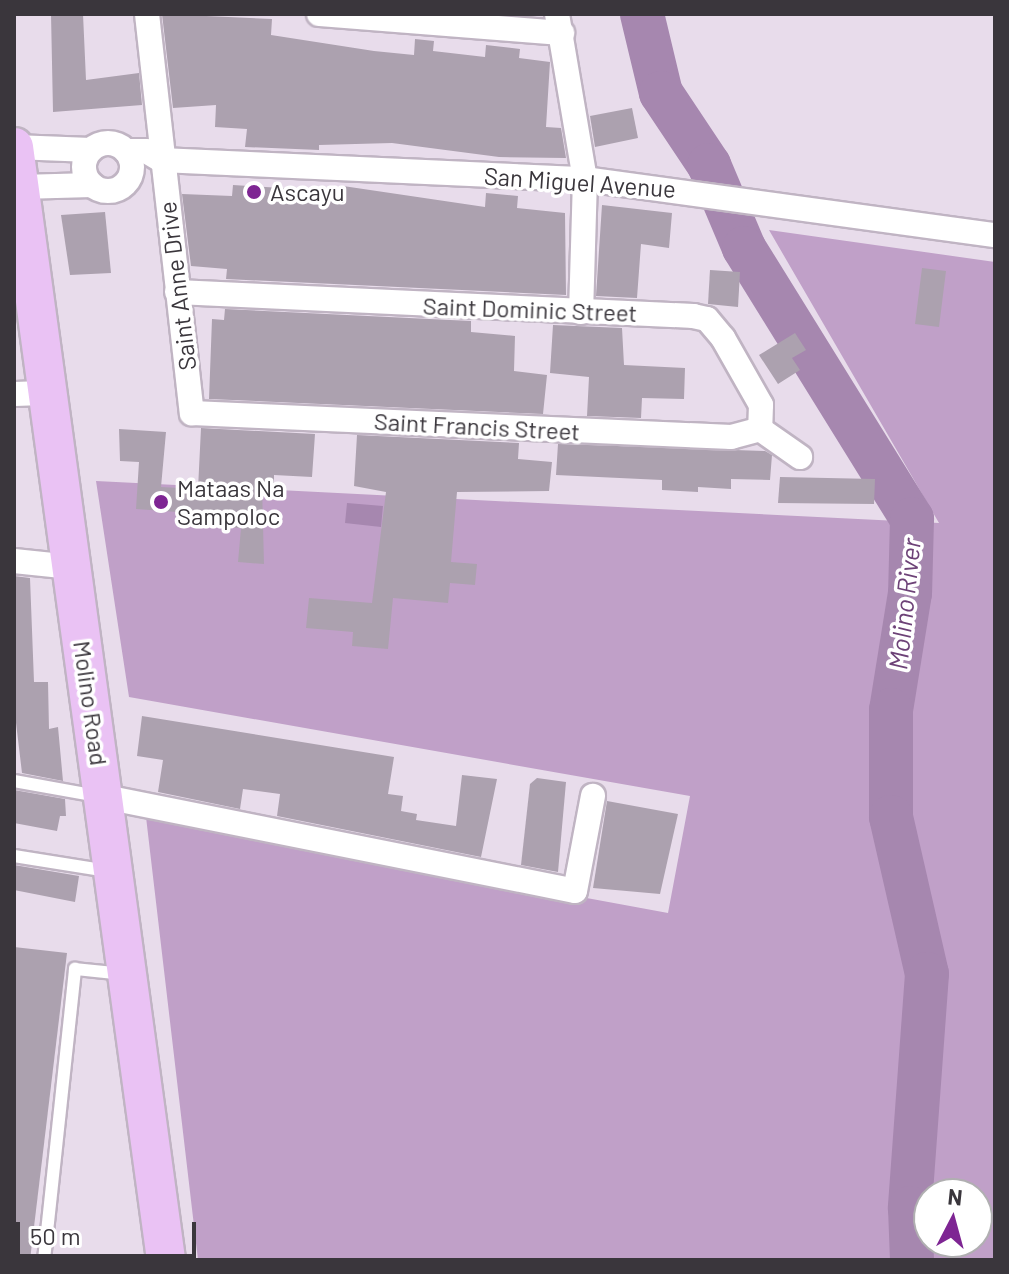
<!DOCTYPE html>
<style>
body{margin:0}
#map{position:relative;width:1009px;height:1274px;overflow:hidden;background:#e8dceb;font-family:Barlow,sans-serif}
div>[style]{position:absolute}
.forest>*{inset:0;background:#c0a0c8}
.water>*{inset:0;background:#a687af}
.river>*{height:44px;margin:-22px;padding:0 22px;transform-origin:22px;border-radius:22px;background:#a687af}
.building>*{inset:0;background:#aca1af}
.roads{filter:drop-shadow(2px 0 #c0b4c3) drop-shadow(-2px 0 #c0b4c3) drop-shadow(0 2px #c0b4c3) drop-shadow(0 -2px #c0b4c3)}
.lane>*{height:12px;margin:-6px;padding:0 6px;transform-origin:6px;border-radius:6px;background:#fff}
.street>*{height:24px;margin:-12px;padding:0 12px;transform-origin:12px;border-radius:12px;background:#fff}
.street>.ring{margin:-12px;padding:0;box-sizing:content-box;background:none;border:24px solid #fff;border-radius:50%}
.primary>*{height:38px;margin:-19px;padding:0 19px;transform-origin:19px;border-radius:19px;background:#eac2f4}
.dots>*{width:22px;height:22px;translate:-50% -50%;box-sizing:border-box;border:4px solid #fff;border-radius:50%}
span{translate:-50% -50%;white-space:nowrap;text-align:center;line-height:1.15;-webkit-text-stroke:7px #fff;paint-order:stroke}
.street-label{font-size:24px;color:#3a363c}
.poi-label{font-size:24px;color:#3a363c}
.left{translate:0 -50%;text-align:left}
.water-label{font-size:26px;color:#6d4277;font-style:italic}
.frame{position:absolute;inset:0;border:16px solid #3a363c;pointer-events:none}
.north{position:absolute;left:913px;top:1178px;width:80px;height:80px;box-sizing:border-box;background:#fff;border:2px solid #b0afb1;border-radius:50%;rotate:6deg;font-size:22px;font-weight:700;line-height:32px;text-align:center;color:#3a363c}
.north::after{content:'';display:block;margin:auto;width:28px;height:36px;background:#7e2593;clip-path:polygon(50% 0,100% 100%,50% 72%,0 100%)}
.scale{position:absolute;left:16px;top:1222px;width:180px;height:36px;box-sizing:border-box;border:4px solid #3a363c;border-top:0;padding-left:10px;font-size:24px;line-height:28px;white-space:nowrap;color:#3a363c;-webkit-text-stroke:6px #fff;paint-order:stroke}
</style>
<div id="map">
<div class="forest">
<i style="clip-path:polygon(evenodd,769px 230px,995px 262px,995px 1260px,198px 1260px,146px 817px,668px 913px,690px 796px,129px 697px,96px 481px,939px 523px,769px 230px,929px 1194px,977px 1194px,977px 1242px,929px 1242px,929px 1194px)"></i>
</div>
<div class="water">
<i style="clip-path:polygon(347px 503px,383px 506px,381px 527px,345px 523px)"></i>
</div>
<div class="river">
<i style="left:642px;top:14px;width:81px;rotate:76.5deg"></i>
<i style="left:661px;top:93px;width:87px;rotate:56.3deg"></i>
<i style="left:709px;top:165px;width:90px;rotate:67.1deg"></i>
<i style="left:744px;top:248px;width:319px;rotate:58.2deg"></i>
<i style="left:912px;top:519px;width:74px;rotate:91.5deg"></i>
<i style="left:910px;top:593px;width:119px;rotate:99.2deg"></i>
<i style="left:891px;top:710px;width:107px;rotate:90deg"></i>
<i style="left:891px;top:817px;width:161px;rotate:77.1deg"></i>
<i style="left:927px;top:974px;width:235px;rotate:94.2deg"></i>
<i style="left:910px;top:1208px;width:52px;rotate:87.8deg"></i>
</div>
<div class="building">
<i style="clip-path:polygon(51px 14px,83px 14px,86px 80px,139px 73px,142px 105px,53px 112px)"></i>
<i style="clip-path:polygon(162px 14px,272px 19px,271px 35px,374px 51px,414px 55px,415px 39px,434px 41px,433px 51px,485px 57px,486px 45px,520px 49px,519px 58px,550px 62px,546px 127px,561px 128px,566px 158px,499px 157px,392px 143px,319px 145px,319px 150px,245px 147px,247px 129px,215px 127px,216px 105px,173px 108px)"></i>
<i style="clip-path:polygon(632px 108px,638px 138px,595px 147px,590px 116px)"></i>
<i style="clip-path:polygon(233px 185px,343px 192px,343px 186px,485px 207px,486px 193px,518px 196px,517px 208px,565px 213px,566px 295px,226px 279px,227px 269px,191px 266px,182px 194px,232px 196px)"></i>
<i style="clip-path:polygon(602px 205px,672px 213px,669px 248px,641px 244px,637px 298px,596px 296px)"></i>
<i style="clip-path:polygon(105px 212px,111px 273px,70px 275px,61px 215px)"></i>
<i style="clip-path:polygon(922px 268px,946px 271px,939px 327px,915px 324px)"></i>
<i style="clip-path:polygon(710px 270px,740px 272px,738px 307px,708px 304px)"></i>
<i style="clip-path:polygon(225px 309px,471px 321px,471px 332px,515px 336px,514px 371px,547px 375px,543px 414px,209px 399px,212px 319px,224px 320px)"></i>
<i style="clip-path:polygon(553px 325px,622px 328px,624px 365px,685px 368px,684px 399px,642px 398px,641px 418px,587px 416px,589px 377px,550px 373px)"></i>
<i style="clip-path:polygon(795px 333px,806px 350px,792px 358px,800px 370px,778px 384px,759px 355px)"></i>
<i style="clip-path:polygon(201px 428px,315px 434px,312px 477px,274px 475px,274px 485px,262px 484px,264px 564px,238px 562px,241px 528px,192px 526px,192px 513px,136px 509px,139px 462px,120px 461px,119px 429px,166px 432px,161px 487px,198px 489px)"></i>
<i style="clip-path:polygon(357px 435px,519px 443px,518px 459px,552px 462px,549px 491px,457px 492px,451px 562px,477px 564px,475px 585px,450px 583px,448px 603px,393px 598px,388px 649px,352px 646px,353px 632px,306px 628px,309px 598px,372px 603px,386px 492px,354px 486px)"></i>
<i style="clip-path:polygon(558px 444px,765px 451px,772px 455px,770px 480px,731px 479px,731px 489px,698px 487px,698px 492px,662px 490px,662px 480px,556px 475px)"></i>
<i style="clip-path:polygon(780px 477px,875px 479px,874px 504px,778px 503px)"></i>
<i style="clip-path:polygon(14px 576px,30px 578px,34px 682px,48px 682px,49px 729px,58px 727px,63px 781px,22px 773px,14px 706px)"></i>
<i style="clip-path:polygon(142px 716px,394px 757px,388px 794px,403px 796px,401px 811px,417px 814px,416px 820px,456px 826px,462px 775px,497px 779px,481px 857px,277px 816px,280px 794px,243px 789px,240px 809px,158px 792px,163px 760px,137px 756px)"></i>
<i style="clip-path:polygon(537px 778px,566px 782px,558px 872px,521px 865px,530px 784px)"></i>
<i style="clip-path:polygon(14px 790px,65px 799px,66px 816px,60px 816px,57px 831px,14px 823px)"></i>
<i style="clip-path:polygon(607px 801px,678px 814px,660px 894px,593px 888px)"></i>
<i style="clip-path:polygon(14px 865px,79px 876px,75px 902px,14px 890px)"></i>
<i style="clip-path:polygon(14px 947px,67px 953px,30px 1260px,14px 1260px)"></i>
</div>
<div class="roads">
<div class="lane">
<i style="left:14px;top:781px;width:84px;rotate:10.2deg"></i>
<i style="left:14px;top:856px;width:95px;rotate:9.1deg"></i>
<i style="left:44px;top:1260px;width:293px;rotate:-83.9deg"></i>
<i style="left:75px;top:969px;width:48px;rotate:5.9deg"></i>
</div>
<div class="street">
<i style="left:147px;top:14px;width:402px;rotate:83.6deg"></i>
<i style="left:192px;top:413px;width:540px;rotate:2.55deg"></i>
<i style="left:731px;top:437px;width:30px;rotate:-15deg"></i>
<i style="left:319px;top:14px;width:244px;rotate:4.5deg"></i>
<i style="left:557px;top:14px;width:167px;rotate:80.4deg"></i>
<i style="left:585px;top:179px;width:133px;rotate:91.7deg"></i>
<i class="ring" style="left:84px;top:143px;width:24px;height:24px"></i>
<i style="left:14px;top:147px;width:77px;rotate:2.2deg"></i>
<i style="left:126px;top:151px;width:20px"></i>
<i style="left:146px;top:151px;width:17px;rotate:31deg"></i>
<i style="left:161px;top:160px;width:424px;rotate:2.6deg"></i>
<i style="left:585px;top:179px;width:414px;rotate:7.8deg"></i>
<i style="left:20px;top:187px;width:72px;rotate:-1.6deg"></i>
<i style="left:177px;top:292px;width:517px;rotate:2.66deg"></i>
<i style="left:693px;top:316px;width:14px;rotate:12deg"></i>
<i style="left:707px;top:319px;width:25px;rotate:50deg"></i>
<i style="left:723px;top:338px;width:77px;rotate:60.4deg"></i>
<i style="left:761px;top:405px;width:24px;rotate:92deg"></i>
<i style="left:14px;top:394px;width:35px;rotate:-2deg"></i>
<i style="left:760px;top:429px;width:49px;rotate:35deg"></i>
<i style="left:14px;top:561px;width:58px;rotate:5.9deg"></i>
<i style="left:105px;top:797px;width:479px;rotate:11.3deg"></i>
<i style="left:575px;top:891px;width:97px;rotate:-79.3deg"></i>
</div>
<div class="primary">
<i style="left:14px;top:147px;width:1123px;rotate:82.22deg"></i>
</div>
</div>
<div class="dots">
<i style="left:254px;top:192px;background:#7e2593"></i>
<i style="left:161px;top:502px;background:#7e2593"></i>
</div>
<div class="street-label">
<span style="left:580px;top:182px;rotate:4deg">San Miguel Avenue</span>
<span style="left:177px;top:286px;rotate:-97deg">Saint Anne Drive</span>
<span style="left:530px;top:309px;rotate:2deg">Saint Dominic Street</span>
<span style="left:477px;top:426px;rotate:3deg">Saint Francis Street</span>
<span style="left:91px;top:703px;rotate:82deg">Molino Road</span>
</div>
<div class="poi-label">
<span class="left" style="left:270px;top:192px">Ascayu</span>
<span class="left" style="left:177px;top:502px">Mataas Na<br>Sampoloc</span>
</div>
<div class="water-label">
<span style="left:904px;top:604px;rotate:-84deg">Molino River</span>
</div>
<div class="frame"></div>
<div class="north">N</div>
<div class="scale">50 m</div>
</div>
